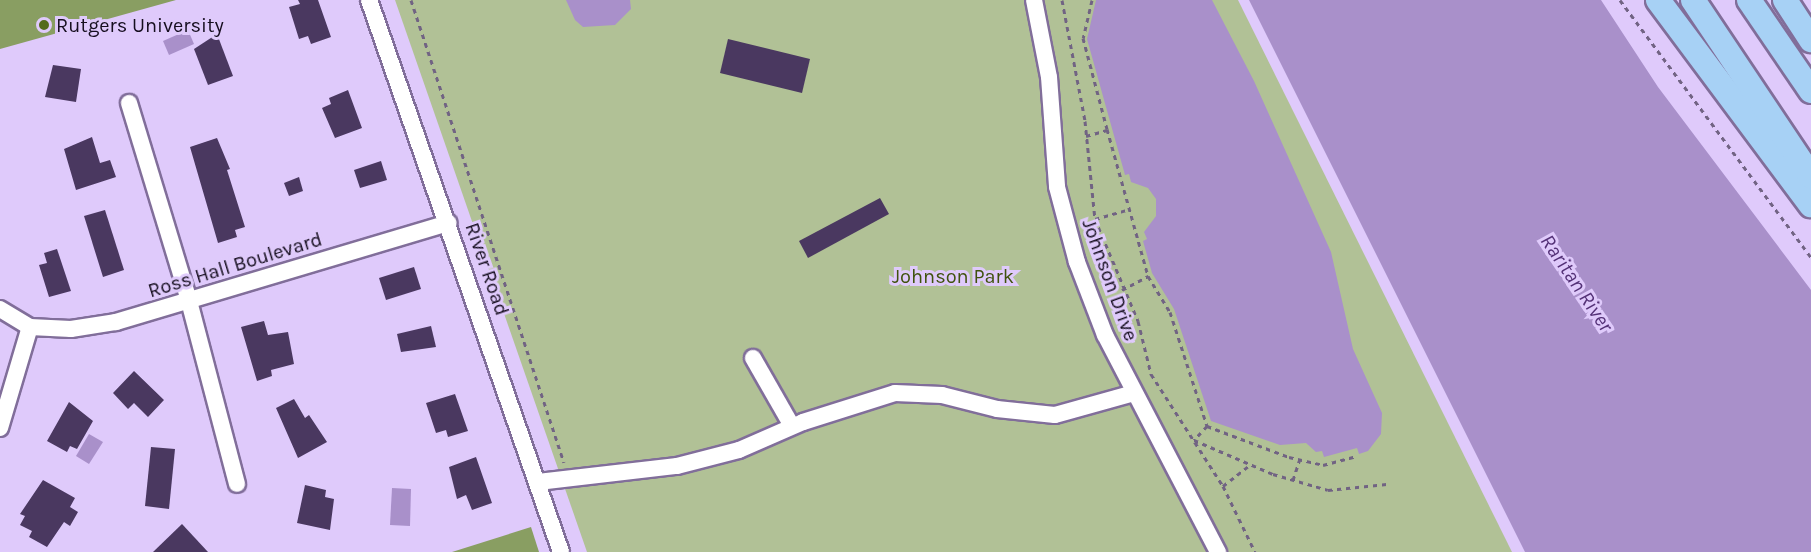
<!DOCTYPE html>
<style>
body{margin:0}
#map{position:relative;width:1811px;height:552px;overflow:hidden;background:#dfcafb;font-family:Karla,sans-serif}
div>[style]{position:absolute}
.green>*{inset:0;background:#b1c196}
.forest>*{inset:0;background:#899e62}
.water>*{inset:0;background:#a990ca}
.building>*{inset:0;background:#4a3860}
.path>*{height:3px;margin-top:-1.5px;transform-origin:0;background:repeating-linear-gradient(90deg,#716383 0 4.5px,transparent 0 9px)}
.roads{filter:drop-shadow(2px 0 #816e9a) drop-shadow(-2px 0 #816e9a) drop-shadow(0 2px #816e9a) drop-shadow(0 -2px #816e9a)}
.minor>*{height:16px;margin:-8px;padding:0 8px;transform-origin:8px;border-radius:8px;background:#fff}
.highway>*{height:24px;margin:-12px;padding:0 12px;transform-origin:12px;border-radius:12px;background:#a7d1f5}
.dots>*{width:16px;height:16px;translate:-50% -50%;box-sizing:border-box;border:3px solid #dfcafb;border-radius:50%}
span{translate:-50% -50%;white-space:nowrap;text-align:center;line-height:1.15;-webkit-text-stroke:6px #dfcafb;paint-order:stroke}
.poi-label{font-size:20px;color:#160e1f}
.left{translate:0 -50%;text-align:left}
.street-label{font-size:20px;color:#160e1f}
.park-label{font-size:20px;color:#3f520d}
.water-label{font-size:21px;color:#543177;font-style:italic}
</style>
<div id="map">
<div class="green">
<i style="clip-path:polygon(395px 0,1238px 0,1512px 552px,587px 552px)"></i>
</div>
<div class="forest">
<i style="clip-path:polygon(0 0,176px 0,0 49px)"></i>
<i style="clip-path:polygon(531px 527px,539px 552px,452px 552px)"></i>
</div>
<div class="water">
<i style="clip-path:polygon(566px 0,630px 0,631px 9px,615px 25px,583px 27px,575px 20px)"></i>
<i style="clip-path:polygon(1096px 0,1212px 0,1254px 81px,1331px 252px,1353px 349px,1382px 413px,1381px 434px,1368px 451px,1359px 454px,1357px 448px,1324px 457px,1322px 451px,1316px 452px,1306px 443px,1280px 445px,1211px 421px,1174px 309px,1152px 273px,1143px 241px,1147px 239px,1144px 232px,1156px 216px,1156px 199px,1148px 188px,1131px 182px,1129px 174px,1125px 175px,1087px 39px)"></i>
<i style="clip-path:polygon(1249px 0,1601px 0,1658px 87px,1811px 290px,1811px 552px,1525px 552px)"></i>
<i style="clip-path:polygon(188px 30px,194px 44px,169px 55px,163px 41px)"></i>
<i style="clip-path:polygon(89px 434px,103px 442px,89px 464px,76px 456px)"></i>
<i style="clip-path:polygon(392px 488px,411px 489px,410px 526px,390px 525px)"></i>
</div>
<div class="building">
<i style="clip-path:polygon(298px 0,318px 0,331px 37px,311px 44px,308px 36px,299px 39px,289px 7px,300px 4px)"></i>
<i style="clip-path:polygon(217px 34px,233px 76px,208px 85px,194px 49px)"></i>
<i style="clip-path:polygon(728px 39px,810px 59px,802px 93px,720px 73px)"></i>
<i style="clip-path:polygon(53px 65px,81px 69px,76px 102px,45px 97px)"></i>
<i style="clip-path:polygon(348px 90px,362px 128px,335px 138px,322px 108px,331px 104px,329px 98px)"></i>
<i style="clip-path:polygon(92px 137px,100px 163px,110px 160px,116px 177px,76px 190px,64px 149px)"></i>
<i style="clip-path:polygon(217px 138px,230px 169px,227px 170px,245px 227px,235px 230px,237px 237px,218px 243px,190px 147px)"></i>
<i style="clip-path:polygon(381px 161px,387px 180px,360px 188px,354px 170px)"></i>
<i style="clip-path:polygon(299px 177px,303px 191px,289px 196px,284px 183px)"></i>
<i style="clip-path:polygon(880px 198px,889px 214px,808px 258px,799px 241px)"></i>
<i style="clip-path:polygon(105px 210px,124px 270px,103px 277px,84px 216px)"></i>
<i style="clip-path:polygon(57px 249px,71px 291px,49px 297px,39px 265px,47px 263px,44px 253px)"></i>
<i style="clip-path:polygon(414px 267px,421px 289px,386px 300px,379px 278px)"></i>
<i style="clip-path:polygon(264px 321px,268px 335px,288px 332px,294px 364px,271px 370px,272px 376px,257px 381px,241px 327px)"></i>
<i style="clip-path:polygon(431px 326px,436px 347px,401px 352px,397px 334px)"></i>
<i style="clip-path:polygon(134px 371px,164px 400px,148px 417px,134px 403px,128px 409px,113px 393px)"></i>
<i style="clip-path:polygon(455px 394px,468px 431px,448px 437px,446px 430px,436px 433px,426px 403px)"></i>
<i style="clip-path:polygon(294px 399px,305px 418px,309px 415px,327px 442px,298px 458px,276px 408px)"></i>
<i style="clip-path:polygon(69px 402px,93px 421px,77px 449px,70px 446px,67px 452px,47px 441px)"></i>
<i style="clip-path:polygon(151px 447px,175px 449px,169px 509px,145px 506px)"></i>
<i style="clip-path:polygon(476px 457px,492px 503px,472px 510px,466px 495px,457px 499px,449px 467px)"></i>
<i style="clip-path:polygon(43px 480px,75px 498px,70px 507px,78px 512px,70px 526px,64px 522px,47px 547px,29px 537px,32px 531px,20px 525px,25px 516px,20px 514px)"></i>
<i style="clip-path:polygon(305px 485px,326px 490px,325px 497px,334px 499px,330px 530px,297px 523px)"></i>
<i style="clip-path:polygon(182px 524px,208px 552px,153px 552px)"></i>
</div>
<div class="path">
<i style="left:411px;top:0;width:487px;rotate:71.7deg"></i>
<i style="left:1062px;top:0;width:123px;rotate:79.2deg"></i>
<i style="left:1085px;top:121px;width:99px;rotate:84.2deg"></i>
<i style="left:1095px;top:219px;width:111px;rotate:67.1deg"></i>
<i style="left:1138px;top:321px;width:55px;rotate:76.2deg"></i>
<i style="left:1151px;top:374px;width:133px;rotate:57.3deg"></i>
<i style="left:1223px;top:486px;width:73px;rotate:64.1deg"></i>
<i style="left:1092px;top:0;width:39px;rotate:103deg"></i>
<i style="left:1083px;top:38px;width:94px;rotate:75.2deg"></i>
<i style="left:1107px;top:129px;width:153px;rotate:74.4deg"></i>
<i style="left:1148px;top:276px;width:42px;rotate:58.6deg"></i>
<i style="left:1170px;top:312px;width:120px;rotate:72deg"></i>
<i style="left:1207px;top:426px;width:88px;rotate:20.7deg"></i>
<i style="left:1289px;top:457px;width:35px;rotate:13deg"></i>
<i style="left:1323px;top:465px;width:35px;rotate:-15deg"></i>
<i style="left:1620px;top:0;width:320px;rotate:53.4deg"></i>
<i style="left:1086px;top:136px;width:22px;rotate:-16deg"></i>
<i style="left:1095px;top:219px;width:36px;rotate:-16deg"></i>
<i style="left:1122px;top:290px;width:30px;rotate:-28deg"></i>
<i style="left:1207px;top:426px;width:19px;rotate:133deg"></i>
<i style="left:1194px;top:440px;width:86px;rotate:23.3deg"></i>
<i style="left:1273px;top:474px;width:57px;rotate:16.2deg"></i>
<i style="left:1328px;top:490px;width:59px;rotate:-5.8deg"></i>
<i style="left:1293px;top:480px;width:22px;rotate:-72deg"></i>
<i style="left:1223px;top:486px;width:33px;rotate:-38deg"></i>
</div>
<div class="roads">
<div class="minor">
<i style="left:369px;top:0;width:584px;rotate:70.82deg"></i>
<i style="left:1034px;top:0;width:78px;rotate:79deg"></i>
<i style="left:1049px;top:77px;width:110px;rotate:85.8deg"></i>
<i style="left:1057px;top:187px;width:78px;rotate:75.1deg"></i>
<i style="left:1077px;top:262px;width:78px;rotate:69deg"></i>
<i style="left:1105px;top:335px;width:245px;rotate:62.5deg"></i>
<i style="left:129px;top:103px;width:207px;rotate:73.1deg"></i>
<i style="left:189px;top:301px;width:189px;rotate:75.3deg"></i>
<i style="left:0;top:309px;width:35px;rotate:31deg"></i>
<i style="left:30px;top:327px;width:41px;rotate:2.8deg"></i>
<i style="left:71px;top:329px;width:46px;rotate:-8.8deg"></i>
<i style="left:116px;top:322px;width:347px;rotate:-16.6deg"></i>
<i style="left:753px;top:358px;width:78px;rotate:60.2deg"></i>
<i style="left:0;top:428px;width:105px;rotate:-73.5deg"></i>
<i style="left:538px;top:482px;width:140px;rotate:-6.6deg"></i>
<i style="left:677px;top:466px;width:64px;rotate:-14.5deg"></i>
<i style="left:739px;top:450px;width:70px;rotate:-23.6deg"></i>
<i style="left:803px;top:422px;width:96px;rotate:-17.5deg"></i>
<i style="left:895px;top:393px;width:47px;rotate:2.4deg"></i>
<i style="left:942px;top:395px;width:57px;rotate:14.3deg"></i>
<i style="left:997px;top:409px;width:58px;rotate:5.9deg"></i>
<i style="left:1055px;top:415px;width:82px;rotate:-15.6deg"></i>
</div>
<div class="highway">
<i style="left:1658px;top:0;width:256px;rotate:53.3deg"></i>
<i style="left:1693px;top:0;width:212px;rotate:56.2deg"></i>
<i style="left:1749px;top:0;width:110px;rotate:55.7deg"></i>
<i style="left:1785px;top:0;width:48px;rotate:57deg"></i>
</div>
</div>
<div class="dots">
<i style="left:44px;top:25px;background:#546b1b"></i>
</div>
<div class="poi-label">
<span class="left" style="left:56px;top:25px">Rutgers University</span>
</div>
<div class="street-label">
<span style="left:235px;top:265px;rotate:-17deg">Ross Hall Boulevard</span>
<span style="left:487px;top:269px;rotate:71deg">River Road</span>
<span style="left:1110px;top:280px;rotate:70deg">Johnson Drive</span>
</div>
<div class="park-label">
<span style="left:953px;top:276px">Johnson Park</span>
</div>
<div class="water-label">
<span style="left:1577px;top:283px;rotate:56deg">Raritan River</span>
</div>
</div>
